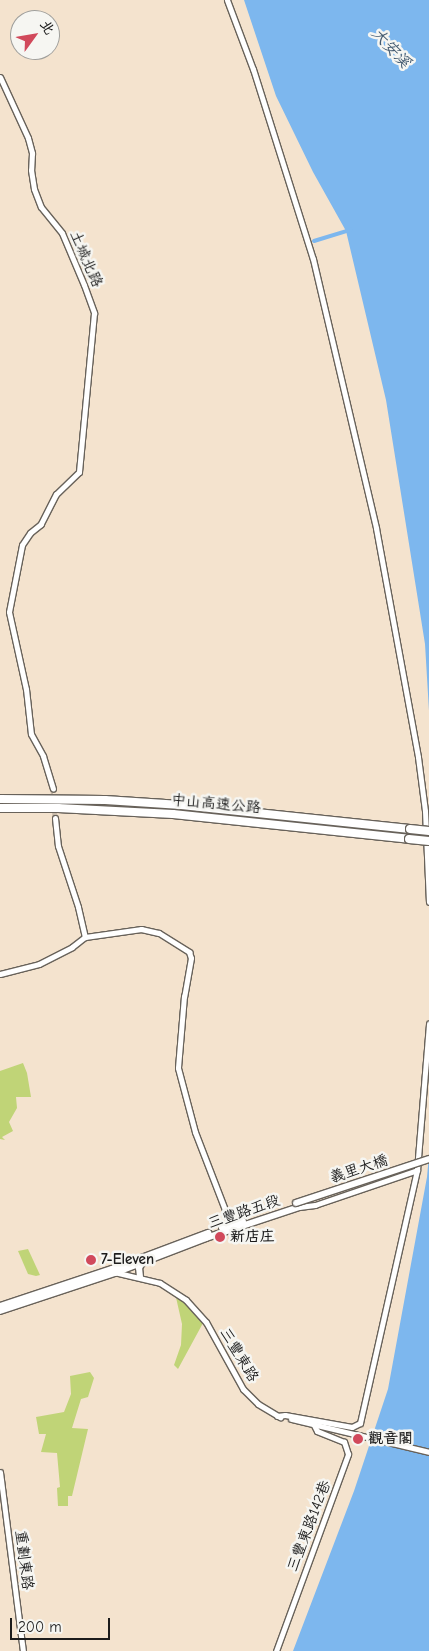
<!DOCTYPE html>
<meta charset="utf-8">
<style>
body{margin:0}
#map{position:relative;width:429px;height:1651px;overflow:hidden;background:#f4e3ce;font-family:"Comic Neue","LXGW WenKai TC",sans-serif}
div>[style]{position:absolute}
.green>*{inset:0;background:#c0d477}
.water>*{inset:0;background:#7db7ee}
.canal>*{height:4px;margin:-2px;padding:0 2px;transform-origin:2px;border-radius:2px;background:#7db7ee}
.minor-tunnel>*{height:5px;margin-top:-2.5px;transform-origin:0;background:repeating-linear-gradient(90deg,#c9bbaa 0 5px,transparent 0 7.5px)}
.roads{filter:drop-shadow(1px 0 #68625a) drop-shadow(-1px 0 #68625a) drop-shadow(0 1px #68625a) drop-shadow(0 -1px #68625a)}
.minor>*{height:5px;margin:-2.5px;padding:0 2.5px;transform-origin:2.5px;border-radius:2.5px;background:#fff}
.major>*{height:6px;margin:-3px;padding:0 3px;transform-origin:3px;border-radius:3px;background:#fff}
.highway>*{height:8px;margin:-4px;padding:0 4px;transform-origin:4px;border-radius:4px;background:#fff}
.bridges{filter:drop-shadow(1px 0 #68625a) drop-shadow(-1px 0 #68625a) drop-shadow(0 1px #68625a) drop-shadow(0 -1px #68625a)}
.major-bridge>*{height:6px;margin:-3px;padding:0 3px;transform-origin:3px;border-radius:3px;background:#fff}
.highway-bridge>*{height:8px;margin:-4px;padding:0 4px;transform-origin:4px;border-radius:4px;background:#fff}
.dots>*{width:14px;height:14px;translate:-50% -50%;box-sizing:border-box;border:2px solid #f6f6f2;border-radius:50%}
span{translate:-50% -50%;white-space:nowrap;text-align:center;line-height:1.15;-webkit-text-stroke:5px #f6f6f2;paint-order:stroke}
.street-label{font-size:15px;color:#1c1c1c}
.poi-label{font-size:15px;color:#1c1c1c;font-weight:700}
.left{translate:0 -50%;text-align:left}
.water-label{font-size:16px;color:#435a70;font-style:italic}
.north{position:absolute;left:10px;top:10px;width:50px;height:50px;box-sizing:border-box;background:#f6f6f2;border:1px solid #9f9f9c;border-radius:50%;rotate:58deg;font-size:14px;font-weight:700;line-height:20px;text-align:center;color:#1c1c1c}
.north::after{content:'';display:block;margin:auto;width:18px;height:22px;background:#d1495b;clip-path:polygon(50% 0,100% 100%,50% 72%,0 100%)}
.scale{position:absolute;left:10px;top:1618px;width:100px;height:22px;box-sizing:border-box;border:2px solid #1c1c1c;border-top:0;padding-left:6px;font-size:15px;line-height:18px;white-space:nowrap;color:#1c1c1c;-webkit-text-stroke:4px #f6f6f2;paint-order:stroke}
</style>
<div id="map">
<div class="green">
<i style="clip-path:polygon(23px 1063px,27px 1073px,31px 1097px,16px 1097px,17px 1108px,9px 1122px,13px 1131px,2px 1137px,5px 1140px,0 1139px,0 1071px)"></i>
<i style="clip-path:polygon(28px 1249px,40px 1275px,36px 1276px,28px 1274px,18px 1251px)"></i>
<i style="clip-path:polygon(175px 1293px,191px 1307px,203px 1323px,178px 1369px,174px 1365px,181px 1345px,182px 1324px)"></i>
<i style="clip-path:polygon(90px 1372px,94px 1378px,88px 1397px,81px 1399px,72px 1428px,88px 1429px,72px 1496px,68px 1496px,68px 1506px,58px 1506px,57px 1488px,60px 1487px,57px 1453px,41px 1452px,46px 1434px,39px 1434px,36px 1417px,64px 1412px,71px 1394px,70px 1376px)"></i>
</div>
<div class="water">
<i style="clip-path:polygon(244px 0,429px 0,429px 711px,425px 644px,386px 400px,346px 231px,313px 172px,276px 96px)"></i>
<i style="clip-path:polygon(429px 1155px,429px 1651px,293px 1651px,354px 1491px,388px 1389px,427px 1177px)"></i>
</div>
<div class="canal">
<i style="left:314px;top:241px;width:38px;rotate:-17deg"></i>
</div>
<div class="minor-tunnel">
<i style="left:53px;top:788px;width:30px;rotate:86deg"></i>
</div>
<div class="roads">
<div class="minor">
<i style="left:227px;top:0;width:74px;rotate:69.4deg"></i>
<i style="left:253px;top:69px;width:199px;rotate:72.5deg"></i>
<i style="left:313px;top:259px;width:276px;rotate:76.8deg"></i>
<i style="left:376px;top:528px;width:233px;rotate:79.6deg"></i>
<i style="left:418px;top:757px;width:54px;rotate:82.6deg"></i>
<i style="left:425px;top:811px;width:91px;rotate:87.5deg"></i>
<i style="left:0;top:77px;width:67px;rotate:65.3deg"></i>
<i style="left:28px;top:138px;width:16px;rotate:75deg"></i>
<i style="left:32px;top:153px;width:17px;rotate:93deg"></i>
<i style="left:31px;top:170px;width:19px;rotate:81deg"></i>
<i style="left:34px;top:189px;width:19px;rotate:69deg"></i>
<i style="left:41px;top:207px;width:33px;rotate:51deg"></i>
<i style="left:62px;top:233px;width:56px;rotate:67.1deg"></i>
<i style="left:84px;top:285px;width:30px;rotate:70deg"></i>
<i style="left:94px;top:313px;width:160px;rotate:95.4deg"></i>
<i style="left:79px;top:472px;width:32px;rotate:136deg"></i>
<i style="left:56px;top:494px;width:34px;rotate:117deg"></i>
<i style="left:41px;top:524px;width:14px;rotate:141deg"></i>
<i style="left:30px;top:533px;width:14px;rotate:124deg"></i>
<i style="left:22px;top:545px;width:68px;rotate:101deg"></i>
<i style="left:9px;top:612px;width:79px;rotate:77.6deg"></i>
<i style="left:26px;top:689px;width:45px;rotate:83.7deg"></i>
<i style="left:31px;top:734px;width:25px;rotate:61deg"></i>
<i style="left:43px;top:756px;width:34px;rotate:73deg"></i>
<i style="left:55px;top:818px;width:28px;rotate:84deg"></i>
<i style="left:58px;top:846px;width:64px;rotate:71.8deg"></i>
<i style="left:78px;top:907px;width:31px;rotate:77deg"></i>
<i style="left:0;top:974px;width:40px;rotate:-14.4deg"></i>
<i style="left:39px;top:964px;width:37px;rotate:-27deg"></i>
<i style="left:72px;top:947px;width:16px;rotate:-38deg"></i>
<i style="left:85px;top:937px;width:57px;rotate:-8.1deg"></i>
<i style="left:141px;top:929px;width:18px;rotate:13deg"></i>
<i style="left:159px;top:933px;width:36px;rotate:32deg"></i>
<i style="left:189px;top:952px;width:6px;rotate:72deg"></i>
<i style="left:191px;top:958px;width:39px;rotate:100deg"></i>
<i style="left:184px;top:996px;width:72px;rotate:94.8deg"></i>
<i style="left:178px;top:1068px;width:66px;rotate:75.1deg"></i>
<i style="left:195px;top:1132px;width:103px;rotate:68.9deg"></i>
<i style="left:299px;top:1207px;width:16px;rotate:-7deg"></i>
<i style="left:315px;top:1205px;width:108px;rotate:-18.9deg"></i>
<i style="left:114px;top:1272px;width:47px;rotate:13.4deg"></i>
<i style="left:160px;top:1283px;width:31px;rotate:33deg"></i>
<i style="left:186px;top:1300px;width:30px;rotate:48deg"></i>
<i style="left:206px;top:1322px;width:77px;rotate:61.1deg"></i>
<i style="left:243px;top:1389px;width:21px;rotate:45deg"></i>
<i style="left:258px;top:1404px;width:26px;rotate:31deg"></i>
<i style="left:277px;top:1416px;width:8px;rotate:-7deg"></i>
<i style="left:285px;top:1415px;width:68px;rotate:10.2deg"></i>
<i style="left:352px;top:1427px;width:9px;rotate:-27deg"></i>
<i style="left:360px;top:1423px;width:259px;rotate:-77.3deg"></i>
<i style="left:417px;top:1170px;width:147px;rotate:-85.3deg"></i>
<i style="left:291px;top:1419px;width:142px;rotate:13.4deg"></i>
<i style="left:0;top:1472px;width:180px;rotate:82.7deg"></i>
<i style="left:276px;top:1651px;width:210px;rotate:-69.9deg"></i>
<i style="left:348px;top:1454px;width:13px;rotate:-108deg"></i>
<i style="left:344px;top:1442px;width:29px;rotate:-158deg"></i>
<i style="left:317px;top:1431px;width:7px;rotate:-117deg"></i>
</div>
<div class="major">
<i style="left:222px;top:1228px;width:22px;rotate:-18deg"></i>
<i style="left:140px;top:1277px;width:9px;rotate:-96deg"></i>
<i style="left:139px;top:1268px;width:6px;rotate:-59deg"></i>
<i style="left:0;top:1306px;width:118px;rotate:-18.3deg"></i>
<i style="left:112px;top:1269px;width:103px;rotate:-20.6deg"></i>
<i style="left:0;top:1311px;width:121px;rotate:-18.3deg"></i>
<i style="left:115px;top:1273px;width:97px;rotate:-21deg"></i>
<i style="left:206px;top:1238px;width:98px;rotate:-18.4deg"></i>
</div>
<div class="highway">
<i style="left:0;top:799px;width:105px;rotate:0.5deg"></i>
<i style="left:105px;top:800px;width:76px;rotate:3.8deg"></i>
<i style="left:181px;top:805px;width:230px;rotate:6deg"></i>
<i style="left:0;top:808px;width:58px"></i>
<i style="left:58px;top:808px;width:115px;rotate:3deg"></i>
<i style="left:173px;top:814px;width:237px;rotate:6deg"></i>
</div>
</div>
<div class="bridges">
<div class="major-bridge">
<i style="left:296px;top:1203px;width:140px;rotate:-18.3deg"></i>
</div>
<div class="highway-bridge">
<i style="left:410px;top:829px;width:19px;rotate:6deg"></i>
<i style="left:409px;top:839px;width:20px;rotate:6deg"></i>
</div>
</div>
<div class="dots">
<i style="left:220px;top:1237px;background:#d1495b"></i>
<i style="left:91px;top:1260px;background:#d1495b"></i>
<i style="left:358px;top:1439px;background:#d1495b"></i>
</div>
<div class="street-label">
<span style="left:86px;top:259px;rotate:66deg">土城北路</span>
<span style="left:216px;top:804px;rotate:5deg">中山高速公路</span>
<span style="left:359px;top:1169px;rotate:-18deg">義里大橋</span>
<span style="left:244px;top:1212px;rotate:-19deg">三豐路五段</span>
<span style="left:239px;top:1355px;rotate:59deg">三豐東路</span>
<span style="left:309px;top:1526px;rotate:-69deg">三豐東路142巷</span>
<span style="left:24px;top:1560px;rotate:83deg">重劃東路</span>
</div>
<div class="poi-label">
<span class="left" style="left:230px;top:1237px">新店庄</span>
<span class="left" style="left:101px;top:1260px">7-Eleven</span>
<span class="left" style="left:368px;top:1439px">觀音閣</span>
</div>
<div class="water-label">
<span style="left:391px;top:48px;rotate:47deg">大安溪</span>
</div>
<div class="north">北</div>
<div class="scale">200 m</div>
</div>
